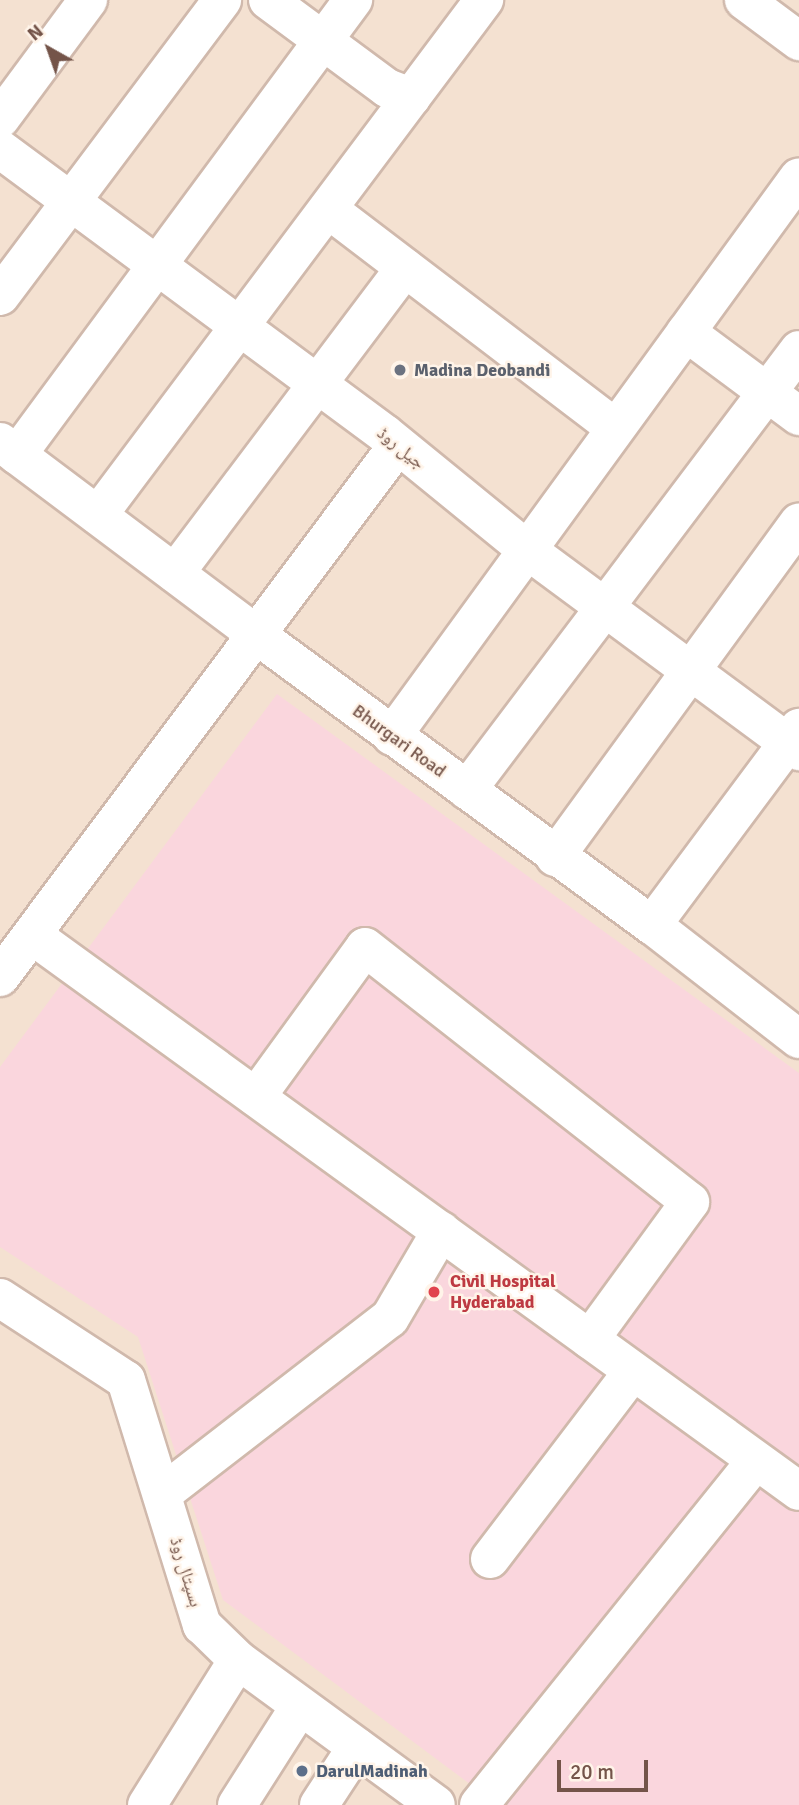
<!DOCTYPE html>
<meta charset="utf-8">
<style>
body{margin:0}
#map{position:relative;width:799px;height:1805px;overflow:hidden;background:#fcf0e3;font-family:Signika,"Noto Naskh Arabic",sans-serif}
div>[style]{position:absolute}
.residential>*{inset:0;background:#f4e1d1}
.medical>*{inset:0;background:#fad6dd}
.roads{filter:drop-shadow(2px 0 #d0b9ac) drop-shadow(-2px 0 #d0b9ac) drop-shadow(0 2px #d0b9ac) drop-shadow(0 -2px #d0b9ac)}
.minor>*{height:38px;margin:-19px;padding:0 19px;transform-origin:19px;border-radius:19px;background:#fff}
.dots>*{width:19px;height:19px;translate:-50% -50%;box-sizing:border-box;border:4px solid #fff4e9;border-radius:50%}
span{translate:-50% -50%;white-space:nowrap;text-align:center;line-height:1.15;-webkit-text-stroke:5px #fff4e9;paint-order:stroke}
.worship-label{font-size:18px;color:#5b616d;font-weight:700}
.left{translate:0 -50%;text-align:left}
.street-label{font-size:18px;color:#745449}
.health-label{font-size:18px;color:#be3a42;font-weight:700}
.service-label{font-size:18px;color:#4e5e75;font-weight:700}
.north{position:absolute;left:14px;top:14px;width:70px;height:70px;-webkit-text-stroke:5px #fff4e9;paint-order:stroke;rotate:320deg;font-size:19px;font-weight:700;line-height:28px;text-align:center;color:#745449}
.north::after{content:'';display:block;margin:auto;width:24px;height:32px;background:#745449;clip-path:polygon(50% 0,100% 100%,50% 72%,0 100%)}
.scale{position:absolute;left:557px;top:1760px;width:91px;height:32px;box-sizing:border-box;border:4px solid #745449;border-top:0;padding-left:9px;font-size:21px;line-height:24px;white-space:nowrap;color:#745449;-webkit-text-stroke:5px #fff4e9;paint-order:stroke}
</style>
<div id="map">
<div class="residential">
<i style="clip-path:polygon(0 0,799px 0,799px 1805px,0 1805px)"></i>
</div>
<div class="medical">
<i style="clip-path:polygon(277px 694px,799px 1073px,799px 1805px,498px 1805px,223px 1600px,138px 1337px,0 1247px,0 1067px)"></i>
</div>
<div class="roads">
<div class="minor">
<i style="left:268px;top:0;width:148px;rotate:36.5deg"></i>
<i style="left:387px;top:88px;width:26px;rotate:21deg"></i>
<i style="left:744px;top:0;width:69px;rotate:36.7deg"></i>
<i style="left:0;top:119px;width:148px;rotate:-53.5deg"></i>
<i style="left:0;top:149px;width:479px;rotate:36.5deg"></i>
<i style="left:385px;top:434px;width:182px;rotate:39.2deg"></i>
<i style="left:526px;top:549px;width:340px;rotate:36.5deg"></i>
<i style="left:328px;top:209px;width:361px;rotate:37.3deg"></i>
<i style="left:0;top:296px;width:370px;rotate:-53.1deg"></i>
<i style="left:686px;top:332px;width:141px;rotate:36.6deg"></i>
<i style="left:0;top:442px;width:323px;rotate:36.9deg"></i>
<i style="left:258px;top:636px;width:489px;rotate:36.3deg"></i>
<i style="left:652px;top:925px;width:186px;rotate:37.8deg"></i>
<i style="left:17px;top:455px;width:566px;rotate:-53.56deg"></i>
<i style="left:98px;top:515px;width:644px;rotate:-53.15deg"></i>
<i style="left:175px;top:573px;width:382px;rotate:-53deg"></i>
<i style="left:392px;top:736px;width:691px;rotate:-53.94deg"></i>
<i style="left:467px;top:790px;width:551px;rotate:-52.96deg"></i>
<i style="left:555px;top:857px;width:414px;rotate:-53.9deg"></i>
<i style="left:652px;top:925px;width:246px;rotate:-53.3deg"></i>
<i style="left:32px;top:935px;width:947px;rotate:35.94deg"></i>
<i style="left:0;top:977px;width:664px;rotate:-53.2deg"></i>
<i style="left:256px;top:1097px;width:185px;rotate:-54deg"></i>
<i style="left:365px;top:947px;width:413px;rotate:38.1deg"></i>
<i style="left:690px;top:1202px;width:170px;rotate:126.1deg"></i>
<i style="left:0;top:1298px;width:150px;rotate:33.1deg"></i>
<i style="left:126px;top:1380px;width:257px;rotate:72.8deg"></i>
<i style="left:202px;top:1625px;width:50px;rotate:44.2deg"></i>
<i style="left:238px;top:1660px;width:245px;rotate:36.2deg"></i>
<i style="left:162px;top:1494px;width:288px;rotate:-37.7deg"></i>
<i style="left:390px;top:1318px;width:101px;rotate:-59.6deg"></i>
<i style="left:490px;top:1559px;width:236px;rotate:-52.7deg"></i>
<i style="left:147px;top:1805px;width:171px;rotate:-57.9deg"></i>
<i style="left:237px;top:1805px;width:117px;rotate:-57.5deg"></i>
<i style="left:319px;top:1805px;width:69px;rotate:-56.8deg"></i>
<i style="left:479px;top:1805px;width:442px;rotate:-51.2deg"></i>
</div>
</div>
<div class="dots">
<i style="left:400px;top:370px;background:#6b7280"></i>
<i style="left:434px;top:1292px;background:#e0444e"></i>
<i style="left:302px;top:1771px;background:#5c6f8a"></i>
</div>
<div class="worship-label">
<span class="left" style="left:414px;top:370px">Madina Deobandi</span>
</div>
<div class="street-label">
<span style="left:401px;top:448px;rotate:39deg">جیل روڈ</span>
<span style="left:399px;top:741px;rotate:36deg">Bhurgari Road</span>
<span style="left:186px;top:1572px;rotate:73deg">ہسپتال روڈ</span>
</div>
<div class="health-label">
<span class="left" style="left:450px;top:1292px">Civil Hospital<br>Hyderabad</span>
</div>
<div class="service-label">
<span class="left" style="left:316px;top:1771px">DarulMadinah</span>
</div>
<div class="north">N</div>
<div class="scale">20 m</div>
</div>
